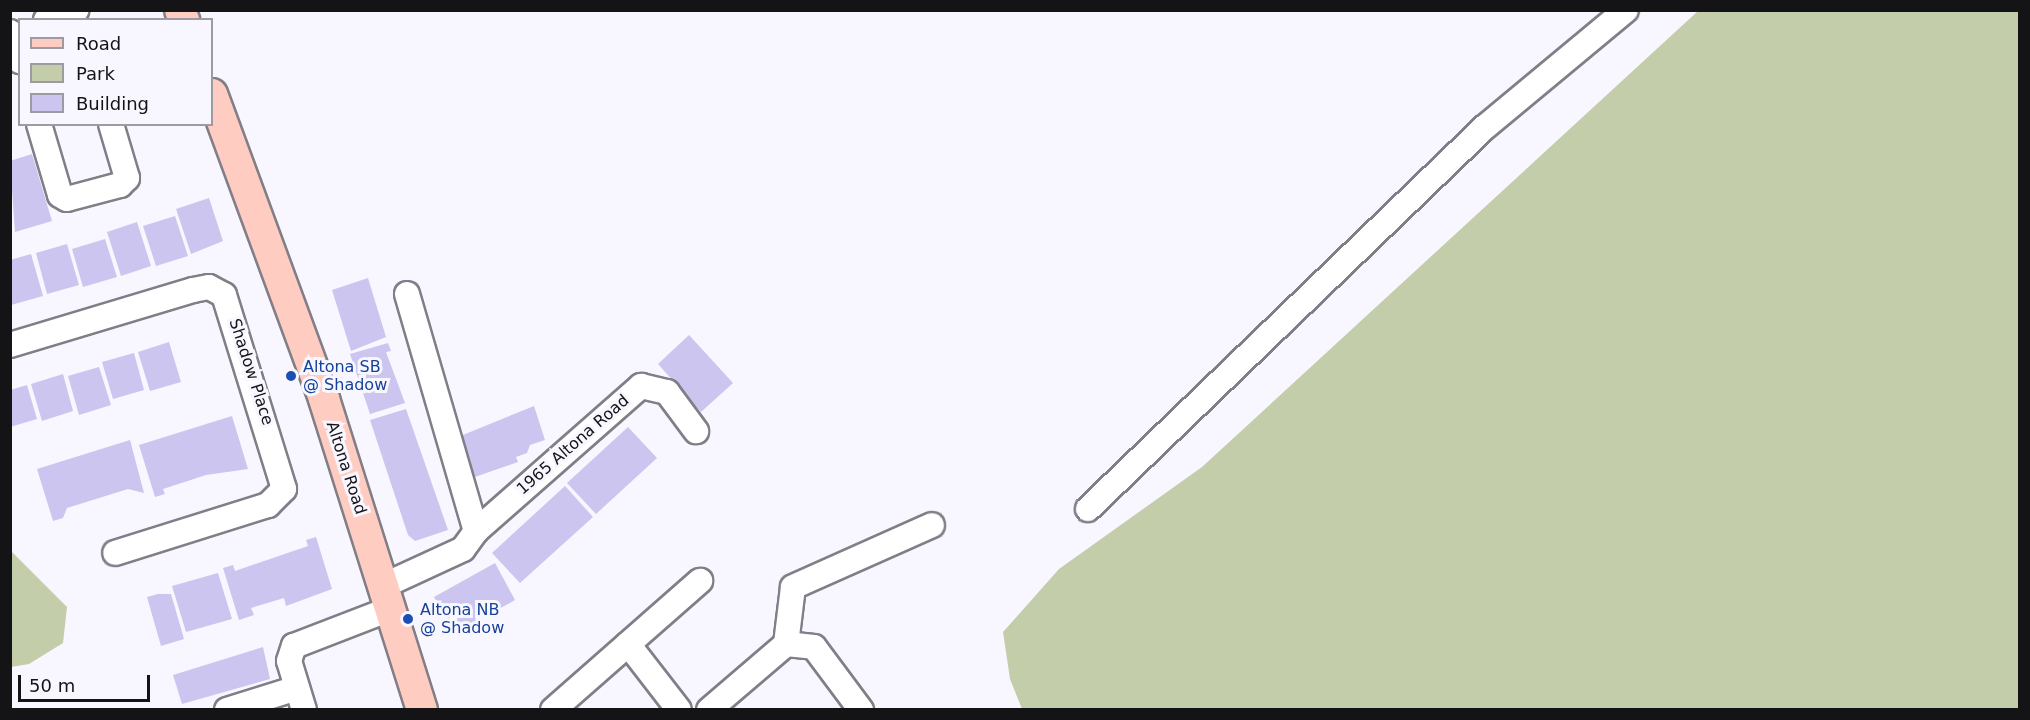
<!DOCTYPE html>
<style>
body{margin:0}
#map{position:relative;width:2030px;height:720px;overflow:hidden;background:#f8f6fe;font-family:"DejaVu Sans",sans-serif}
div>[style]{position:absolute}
.green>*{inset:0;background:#c3cdaa}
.building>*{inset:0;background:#cbc5ef}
.roads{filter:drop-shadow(2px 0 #817e87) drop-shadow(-2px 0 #817e87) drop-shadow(0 2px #817e87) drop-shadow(0 -2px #817e87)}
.minor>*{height:24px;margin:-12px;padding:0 12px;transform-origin:12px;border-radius:12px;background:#fff}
.major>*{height:30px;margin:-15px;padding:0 15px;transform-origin:15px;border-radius:15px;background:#ffccc1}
.dots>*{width:16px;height:16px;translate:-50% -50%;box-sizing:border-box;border:3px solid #f8f6fe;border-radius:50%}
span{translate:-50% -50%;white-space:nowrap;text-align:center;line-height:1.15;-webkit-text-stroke:6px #f8f6fe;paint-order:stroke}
.transit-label{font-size:16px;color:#164399}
.left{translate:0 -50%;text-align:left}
.street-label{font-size:16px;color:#141316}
.frame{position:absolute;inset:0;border:12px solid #141316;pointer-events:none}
.legend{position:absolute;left:18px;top:18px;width:195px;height:108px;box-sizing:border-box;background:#f8f6fe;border:2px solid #9d9ba1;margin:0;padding:8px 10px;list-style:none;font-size:18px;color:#141316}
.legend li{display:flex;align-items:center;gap:12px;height:30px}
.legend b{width:30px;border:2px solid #9d9ba1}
.scale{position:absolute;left:18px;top:675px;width:132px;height:27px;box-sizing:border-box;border:3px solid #141316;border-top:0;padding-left:8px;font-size:18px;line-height:21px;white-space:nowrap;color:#141316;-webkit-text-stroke:4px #f8f6fe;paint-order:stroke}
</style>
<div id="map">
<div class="green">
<i style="clip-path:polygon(1698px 11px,2019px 11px,2019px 709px,1022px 709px,1010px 679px,1003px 632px,1059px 569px,1202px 467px)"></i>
<i style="clip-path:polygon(11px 551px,67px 607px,63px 643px,29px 664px,11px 667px)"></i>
</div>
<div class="building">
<i style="clip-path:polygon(32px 154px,52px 221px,15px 232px,10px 161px)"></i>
<i style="clip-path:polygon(209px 198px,223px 241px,191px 254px,176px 209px)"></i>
<i style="clip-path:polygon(175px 216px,188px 256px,156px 266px,143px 226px)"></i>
<i style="clip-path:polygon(137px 222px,151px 266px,121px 276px,107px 232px)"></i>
<i style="clip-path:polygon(105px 239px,117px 277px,83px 287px,72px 249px)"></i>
<i style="clip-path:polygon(67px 244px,79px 285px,47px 294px,36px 253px)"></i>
<i style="clip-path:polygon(31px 254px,43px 296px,11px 305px,10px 260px)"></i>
<i style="clip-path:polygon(368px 278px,386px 337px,351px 351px,332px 290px)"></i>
<i style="clip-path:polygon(689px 335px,733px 383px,701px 412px,658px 364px)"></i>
<i style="clip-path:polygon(169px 342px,181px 382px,150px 391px,138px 352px)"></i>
<i style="clip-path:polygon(388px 343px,391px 351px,386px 352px,405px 403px,370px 414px,350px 354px)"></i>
<i style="clip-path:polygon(134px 353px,144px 390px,113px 399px,102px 362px)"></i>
<i style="clip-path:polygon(99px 367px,111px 405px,79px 415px,68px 376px)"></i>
<i style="clip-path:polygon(63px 374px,73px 411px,42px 421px,31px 384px)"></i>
<i style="clip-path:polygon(27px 385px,37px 419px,10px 427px,10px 390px)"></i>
<i style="clip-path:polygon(534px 406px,545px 440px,530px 445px,527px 453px,516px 457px,518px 462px,472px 478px,458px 437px)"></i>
<i style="clip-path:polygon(406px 409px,448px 530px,415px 541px,408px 535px,370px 420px)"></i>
<i style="clip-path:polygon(232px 416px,248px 469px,206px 475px,163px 489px,165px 494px,155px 497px,139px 445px)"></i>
<i style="clip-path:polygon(628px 427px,657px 458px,596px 514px,567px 483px)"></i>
<i style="clip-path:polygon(130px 440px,144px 493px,128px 489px,67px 508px,63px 518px,53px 521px,37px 469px)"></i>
<i style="clip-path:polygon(565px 486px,593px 517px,520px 583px,492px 553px)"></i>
<i style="clip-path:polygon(316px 537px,332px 589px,286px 606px,284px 598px,251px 608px,254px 615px,239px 620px,223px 568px,233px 565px,235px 571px,308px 546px,306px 540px)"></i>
<i style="clip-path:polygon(495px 563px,515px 600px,456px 633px,434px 597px)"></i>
<i style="clip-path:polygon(218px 573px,232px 619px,186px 632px,172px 586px)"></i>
<i style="clip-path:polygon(158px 594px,171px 594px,184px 639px,161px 646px,147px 597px)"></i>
<i style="clip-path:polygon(263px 647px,270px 679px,182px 704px,173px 675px)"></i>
</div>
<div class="roads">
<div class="minor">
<i style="left:46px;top:20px;width:32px;rotate:-18deg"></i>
<i style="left:10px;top:32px;width:31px;rotate:71deg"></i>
<i style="left:39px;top:124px;width:74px;rotate:73.5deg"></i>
<i style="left:60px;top:195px;width:8px;rotate:30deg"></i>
<i style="left:67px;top:199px;width:55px;rotate:-14.8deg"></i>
<i style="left:120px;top:185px;width:10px;rotate:-45deg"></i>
<i style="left:127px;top:178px;width:56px;rotate:-106.5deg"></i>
<i style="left:407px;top:294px;width:247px;rotate:73.8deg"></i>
<i style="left:10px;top:345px;width:191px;rotate:-16.7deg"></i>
<i style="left:193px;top:290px;width:16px;rotate:-11deg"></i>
<i style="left:209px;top:287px;width:17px;rotate:28deg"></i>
<i style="left:224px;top:295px;width:203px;rotate:72.8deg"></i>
<i style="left:284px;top:489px;width:23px;rotate:135deg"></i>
<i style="left:268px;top:505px;width:160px;rotate:162.6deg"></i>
<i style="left:1088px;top:509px;width:551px;rotate:-43.9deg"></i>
<i style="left:1485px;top:127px;width:183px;rotate:-39.7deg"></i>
<i style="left:383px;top:586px;width:88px;rotate:-24.8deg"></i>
<i style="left:463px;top:549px;width:22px;rotate:-54deg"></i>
<i style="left:476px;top:531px;width:220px;rotate:-41.3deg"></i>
<i style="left:641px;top:386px;width:27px;rotate:13deg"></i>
<i style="left:667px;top:392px;width:49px;rotate:53.4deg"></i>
<i style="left:628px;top:644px;width:83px;rotate:52.3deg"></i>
<i style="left:786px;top:644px;width:28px;rotate:6deg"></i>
<i style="left:814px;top:647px;width:79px;rotate:53.3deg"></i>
<i style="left:227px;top:710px;width:73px;rotate:-17.4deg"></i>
<i style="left:304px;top:710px;width:51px;rotate:-107deg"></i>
<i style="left:289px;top:661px;width:16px;rotate:-72deg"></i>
<i style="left:294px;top:646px;width:103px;rotate:-21.1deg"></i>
<i style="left:553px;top:710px;width:196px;rotate:-41.3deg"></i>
<i style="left:709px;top:710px;width:101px;rotate:-40.6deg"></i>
<i style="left:786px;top:644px;width:57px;rotate:-83deg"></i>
<i style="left:793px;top:587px;width:152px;rotate:-24deg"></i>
</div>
<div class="major">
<i style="left:180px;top:10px;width:11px;rotate:68deg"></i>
<i style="left:212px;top:94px;width:325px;rotate:69.8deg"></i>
<i style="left:324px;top:399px;width:326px;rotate:72.5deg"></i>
</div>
</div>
<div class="dots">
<i style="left:291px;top:376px;background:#1a4fb4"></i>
<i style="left:408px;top:619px;background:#1a4fb4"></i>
</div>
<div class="transit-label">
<span class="left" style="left:303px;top:376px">Altona SB<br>@ Shadow</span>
<span class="left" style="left:420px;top:619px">Altona NB<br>@ Shadow</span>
</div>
<div class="street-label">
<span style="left:251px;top:372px;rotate:72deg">Shadow Place</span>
<span style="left:573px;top:445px;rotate:-41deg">1965 Altona Road</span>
<span style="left:346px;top:468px;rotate:72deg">Altona Road</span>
</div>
<div class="frame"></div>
<ul class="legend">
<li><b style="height:8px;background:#ffccc1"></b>Road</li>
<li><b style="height:16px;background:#c3cdaa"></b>Park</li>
<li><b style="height:16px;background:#cbc5ef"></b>Building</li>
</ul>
<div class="scale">50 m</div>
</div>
